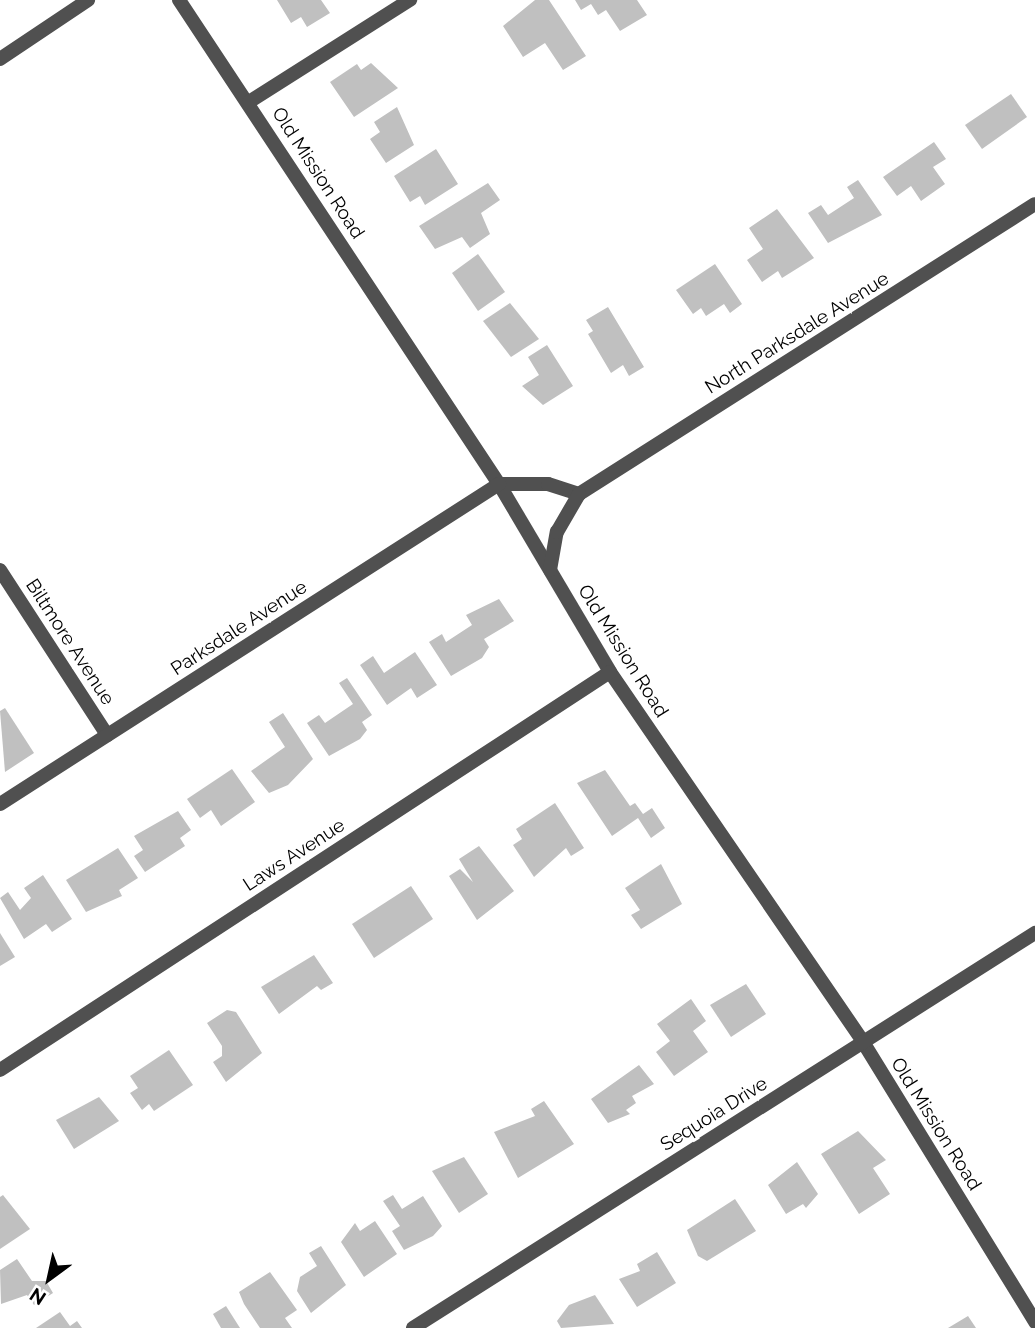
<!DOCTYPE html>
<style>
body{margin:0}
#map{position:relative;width:1035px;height:1328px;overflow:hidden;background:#fff;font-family:Raleway,sans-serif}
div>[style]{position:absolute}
.building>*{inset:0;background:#c0c0c0}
.street>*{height:14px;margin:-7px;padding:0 7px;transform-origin:7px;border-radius:7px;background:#505050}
span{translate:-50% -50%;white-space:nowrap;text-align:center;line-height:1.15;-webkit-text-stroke:6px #fff;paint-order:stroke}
.street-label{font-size:19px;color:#000}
.north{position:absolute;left:14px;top:1244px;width:70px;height:70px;-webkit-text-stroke:5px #fff;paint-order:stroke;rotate:213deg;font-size:19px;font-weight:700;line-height:28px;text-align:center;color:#000}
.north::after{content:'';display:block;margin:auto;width:24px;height:32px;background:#000;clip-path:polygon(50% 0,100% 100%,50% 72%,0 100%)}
</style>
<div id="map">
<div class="building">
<i style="clip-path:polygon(277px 0,321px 0,330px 13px,307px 27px,301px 17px,291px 23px)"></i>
<i style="clip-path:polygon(535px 0,549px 0,586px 56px,563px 70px,545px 43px,523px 57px,503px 26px)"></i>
<i style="clip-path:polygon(575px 0,637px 0,647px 15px,620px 31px,606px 10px,598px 15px,591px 4px,581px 10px)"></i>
<i style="clip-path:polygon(371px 63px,398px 88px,354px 117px,330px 82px,357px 64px,361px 70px)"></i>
<i style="clip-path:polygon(1011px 94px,1027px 117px,982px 149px,965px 125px)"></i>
<i style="clip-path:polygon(397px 107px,414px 145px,386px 163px,370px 139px,380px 132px,374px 122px)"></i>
<i style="clip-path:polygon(934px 142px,946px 159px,933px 167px,945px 184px,921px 201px,911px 186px,897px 196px,883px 177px)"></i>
<i style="clip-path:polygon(436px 149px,458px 184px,425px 205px,420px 196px,410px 202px,394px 176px)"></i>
<i style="clip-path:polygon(858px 180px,882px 215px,828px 243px,808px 213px,821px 205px,828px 215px,854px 198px,847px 187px)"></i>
<i style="clip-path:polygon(488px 183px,500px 200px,481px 213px,490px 234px,470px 248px,462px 237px,435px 249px,419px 226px)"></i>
<i style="clip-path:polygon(777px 209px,814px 258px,782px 278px,778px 271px,762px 282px,747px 260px,763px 249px,749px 228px)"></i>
<i style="clip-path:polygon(478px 254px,505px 292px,478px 311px,452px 273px)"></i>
<i style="clip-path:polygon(715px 264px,742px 304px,730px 313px,724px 304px,706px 316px,701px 308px,693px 314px,676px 290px)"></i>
<i style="clip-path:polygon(510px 303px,539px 339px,511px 357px,483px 321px)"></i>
<i style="clip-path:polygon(608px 307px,644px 367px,629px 376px,623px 365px,611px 373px,588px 334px,593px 331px,586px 320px)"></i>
<i style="clip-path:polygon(547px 345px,573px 386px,543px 405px,522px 386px,539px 375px,528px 357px)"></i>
<i style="clip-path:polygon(499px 599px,514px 621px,484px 639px,489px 647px,482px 658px,451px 676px,429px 642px,442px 634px,446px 642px,472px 625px,466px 615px)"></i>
<i style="clip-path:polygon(415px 652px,437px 685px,417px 698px,411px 688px,387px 705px,360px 665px,373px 656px,384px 673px)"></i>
<i style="clip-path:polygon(347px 678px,372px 715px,362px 722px,367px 730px,360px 739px,329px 756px,307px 723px,319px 715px,325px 723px,353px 704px,339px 683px)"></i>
<i style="clip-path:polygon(5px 708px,34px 753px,5px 772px,0 711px)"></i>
<i style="clip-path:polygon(283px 713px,313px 759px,288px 785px,269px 793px,251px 771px,285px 747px,269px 722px)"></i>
<i style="clip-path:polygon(232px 769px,255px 802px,221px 826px,211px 810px,200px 818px,187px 799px)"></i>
<i style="clip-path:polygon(605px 770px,630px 806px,635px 803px,643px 814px,652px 808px,665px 828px,651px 838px,638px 818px,612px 836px,577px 783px)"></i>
<i style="clip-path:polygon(555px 803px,584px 848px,571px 856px,566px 848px,534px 877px,513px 845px,522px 839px,516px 829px)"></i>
<i style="clip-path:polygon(178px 811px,191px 830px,180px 838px,185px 846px,145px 872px,134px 856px,143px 850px,134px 836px)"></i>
<i style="clip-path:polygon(479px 846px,514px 891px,477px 920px,449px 876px,460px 869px,473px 882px,459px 859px)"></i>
<i style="clip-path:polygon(118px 848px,138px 878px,119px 890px,122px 896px,86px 912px,66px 880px)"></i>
<i style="clip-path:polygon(661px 864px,682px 904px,641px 929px,631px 915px,640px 910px,625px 888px)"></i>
<i style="clip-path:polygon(43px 875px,72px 919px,52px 932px,46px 924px,24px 939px,0 898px,8px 892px,20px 910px,31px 898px,24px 888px)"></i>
<i style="clip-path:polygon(411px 886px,433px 919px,374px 958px,352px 924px)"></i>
<i style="clip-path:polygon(0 933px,15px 957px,0 966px)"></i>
<i style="clip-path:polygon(314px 955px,333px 983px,321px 990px,317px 986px,279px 1014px,261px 987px)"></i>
<i style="clip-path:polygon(746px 984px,766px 1014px,731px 1037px,710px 1005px)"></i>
<i style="clip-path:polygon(691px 999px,706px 1021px,693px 1031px,708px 1052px,674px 1076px,656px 1052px,670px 1041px,657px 1024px)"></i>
<i style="clip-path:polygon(227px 1010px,236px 1012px,262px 1053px,226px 1082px,213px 1062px,222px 1056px,222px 1046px,207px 1023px)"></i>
<i style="clip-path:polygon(169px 1050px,193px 1085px,154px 1111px,149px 1104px,142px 1110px,130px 1093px,138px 1088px,130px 1076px)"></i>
<i style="clip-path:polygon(639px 1065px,654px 1084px,632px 1096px,636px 1103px,626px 1110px,630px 1114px,608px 1123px,591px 1099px)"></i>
<i style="clip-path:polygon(99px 1097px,119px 1121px,74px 1149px,56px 1120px)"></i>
<i style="clip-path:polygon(544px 1101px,574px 1144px,518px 1178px,494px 1132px,535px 1116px,531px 1109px)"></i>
<i style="clip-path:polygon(858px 1131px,886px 1160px,873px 1168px,890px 1194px,859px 1214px,821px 1154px)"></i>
<i style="clip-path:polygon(464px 1157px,488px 1194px,459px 1213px,432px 1171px)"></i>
<i style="clip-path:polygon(797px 1162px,818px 1194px,806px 1208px,803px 1204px,786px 1214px,768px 1185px)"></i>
<i style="clip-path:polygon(3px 1195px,30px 1229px,0 1249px,0 1197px)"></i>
<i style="clip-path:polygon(393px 1195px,402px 1209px,423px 1196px,442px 1226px,433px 1236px,404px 1250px,392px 1231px,400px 1226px,383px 1201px)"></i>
<i style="clip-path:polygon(735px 1199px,756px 1231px,707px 1261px,698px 1256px,687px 1230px)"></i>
<i style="clip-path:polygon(375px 1221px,397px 1254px,364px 1277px,341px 1242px,355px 1223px,360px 1231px)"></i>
<i style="clip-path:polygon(321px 1246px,346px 1285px,311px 1313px,297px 1291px,300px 1277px,317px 1266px,309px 1253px)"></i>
<i style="clip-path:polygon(657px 1252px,676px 1283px,637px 1307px,619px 1279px,640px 1271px,637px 1264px)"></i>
<i style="clip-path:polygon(17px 1259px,32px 1281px,46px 1281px,53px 1293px,34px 1305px,27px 1295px,1px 1304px,0 1270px)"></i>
<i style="clip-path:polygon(270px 1272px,297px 1310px,285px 1318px,292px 1328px,260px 1328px,244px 1304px,239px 1292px)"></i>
<i style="clip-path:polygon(595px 1295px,614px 1324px,561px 1328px,557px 1321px,569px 1305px)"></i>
<i style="clip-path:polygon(226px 1306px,240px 1328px,221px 1328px,213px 1314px)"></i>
<i style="clip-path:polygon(60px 1312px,70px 1326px,77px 1321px,82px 1328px,36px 1328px)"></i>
<i style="clip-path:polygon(968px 1316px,976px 1328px,948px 1328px)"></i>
</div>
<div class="street">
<i style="left:179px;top:0;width:580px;rotate:56.53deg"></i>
<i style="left:499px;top:484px;width:218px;rotate:59.4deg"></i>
<i style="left:610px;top:672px;width:448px;rotate:55.6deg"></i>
<i style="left:863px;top:1042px;width:329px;rotate:58.4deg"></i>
<i style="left:0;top:59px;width:106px;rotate:-33.8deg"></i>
<i style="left:249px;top:102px;width:191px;rotate:-32.4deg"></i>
<i style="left:499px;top:484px;width:49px"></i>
<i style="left:548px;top:484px;width:33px;rotate:18deg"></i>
<i style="left:579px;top:494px;width:540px;rotate:-32.45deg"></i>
<i style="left:0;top:570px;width:197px;rotate:57deg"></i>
<i style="left:550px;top:570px;width:39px;rotate:-80deg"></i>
<i style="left:557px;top:532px;width:44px;rotate:-59.9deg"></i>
<i style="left:0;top:804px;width:593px;rotate:-32.67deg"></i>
<i style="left:0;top:1070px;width:728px;rotate:-33.12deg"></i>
<i style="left:413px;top:1328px;width:737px;rotate:-32.42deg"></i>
</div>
<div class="street-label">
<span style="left:318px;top:173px;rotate:57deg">Old Mission Road</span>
<span style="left:797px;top:333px;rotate:-32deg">North Parksdale Avenue</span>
<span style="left:239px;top:628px;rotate:-33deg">Parksdale Avenue</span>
<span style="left:70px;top:642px;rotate:57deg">Biltmore Avenue</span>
<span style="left:623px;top:651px;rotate:58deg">Old Mission Road</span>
<span style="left:294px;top:855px;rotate:-33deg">Laws Avenue</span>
<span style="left:714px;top:1114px;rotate:-32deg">Sequoia Drive</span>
<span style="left:936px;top:1124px;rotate:58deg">Old Mission Road</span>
</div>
<div class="north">N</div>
</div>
